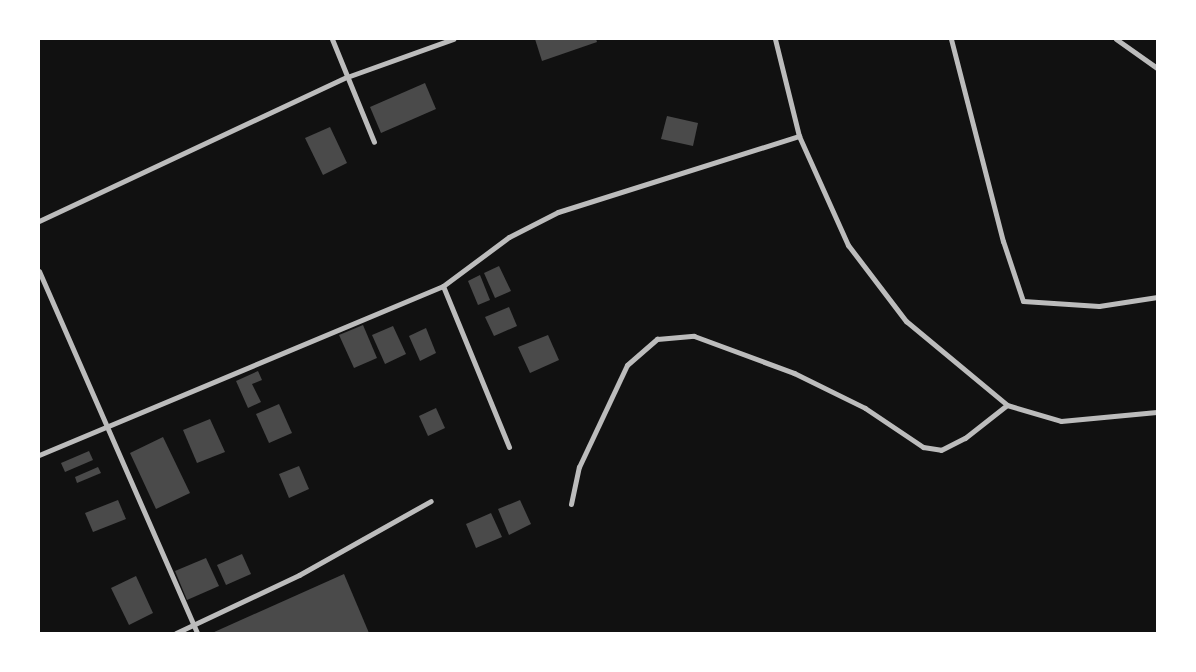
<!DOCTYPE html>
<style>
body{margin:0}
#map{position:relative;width:1196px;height:672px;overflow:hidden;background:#111;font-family:"DejaVu Sans",sans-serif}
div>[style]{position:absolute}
.building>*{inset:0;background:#4a4a4a}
.minor>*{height:5px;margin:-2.5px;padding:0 2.5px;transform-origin:2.5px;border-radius:2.5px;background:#bcbcbc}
span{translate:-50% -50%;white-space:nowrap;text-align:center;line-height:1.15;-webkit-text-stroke:4px #fff;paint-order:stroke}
.frame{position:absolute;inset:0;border:40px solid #fff;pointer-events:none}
</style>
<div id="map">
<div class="building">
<i style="clip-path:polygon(535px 39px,596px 39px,597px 42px,542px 61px)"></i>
<i style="clip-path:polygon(425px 83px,436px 109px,381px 133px,370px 107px)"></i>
<i style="clip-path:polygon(667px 116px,698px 123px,693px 146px,661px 139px)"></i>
<i style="clip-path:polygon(330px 127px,347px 163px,323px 175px,305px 138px)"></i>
<i style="clip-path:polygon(499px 266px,511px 291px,495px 298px,484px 273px)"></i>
<i style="clip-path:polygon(480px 275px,490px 300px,478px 305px,468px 281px)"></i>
<i style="clip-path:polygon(509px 307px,517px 326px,494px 336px,485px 317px)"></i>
<i style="clip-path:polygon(363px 325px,377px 358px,354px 368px,339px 335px)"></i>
<i style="clip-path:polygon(393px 326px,406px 354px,385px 364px,372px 335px)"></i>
<i style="clip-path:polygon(426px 328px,436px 353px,420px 361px,409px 336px)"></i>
<i style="clip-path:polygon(548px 335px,559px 360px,530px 373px,518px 347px)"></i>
<i style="clip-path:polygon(258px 371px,262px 380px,252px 384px,261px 402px,248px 408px,236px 381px)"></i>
<i style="clip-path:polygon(279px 404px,292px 433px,269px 443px,256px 414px)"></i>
<i style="clip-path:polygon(436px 408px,445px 428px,428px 436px,419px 416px)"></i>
<i style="clip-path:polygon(210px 419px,225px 452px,197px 463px,183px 430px)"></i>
<i style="clip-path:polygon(163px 437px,190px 493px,156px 509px,130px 453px)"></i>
<i style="clip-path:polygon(89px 451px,93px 460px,65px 472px,61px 463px)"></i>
<i style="clip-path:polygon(299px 466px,309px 489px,289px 498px,279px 474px)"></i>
<i style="clip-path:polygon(98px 467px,101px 473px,77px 483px,75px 477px)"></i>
<i style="clip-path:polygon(118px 500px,126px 519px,93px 532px,85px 513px)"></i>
<i style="clip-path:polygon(520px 500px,531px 524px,509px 535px,498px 509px)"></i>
<i style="clip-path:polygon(491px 513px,502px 537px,476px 548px,466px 524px)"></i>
<i style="clip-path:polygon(242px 554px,251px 574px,226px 585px,217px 565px)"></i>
<i style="clip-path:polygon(206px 558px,219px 586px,187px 600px,175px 571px)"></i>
<i style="clip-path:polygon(344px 574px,369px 633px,212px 633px)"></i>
<i style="clip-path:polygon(136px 576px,153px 613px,129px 625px,111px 588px)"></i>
</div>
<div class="minor">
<i style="left:332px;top:39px;width:111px;rotate:67.8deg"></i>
<i style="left:775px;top:39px;width:100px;rotate:76.1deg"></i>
<i style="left:799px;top:136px;width:120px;rotate:65.8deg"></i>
<i style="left:848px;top:245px;width:96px;rotate:52.7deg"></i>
<i style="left:906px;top:321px;width:131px;rotate:39.7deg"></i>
<i style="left:1007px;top:405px;width:56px;rotate:16.5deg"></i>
<i style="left:1061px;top:421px;width:96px;rotate:-5.4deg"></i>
<i style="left:951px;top:39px;width:209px;rotate:75.6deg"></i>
<i style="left:1003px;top:241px;width:63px;rotate:71.6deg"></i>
<i style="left:1023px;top:301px;width:76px;rotate:3.8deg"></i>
<i style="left:1099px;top:306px;width:59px;rotate:-8.8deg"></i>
<i style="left:1116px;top:39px;width:50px;rotate:35.3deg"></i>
<i style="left:39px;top:221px;width:340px;rotate:-25.1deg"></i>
<i style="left:347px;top:77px;width:113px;rotate:-19.7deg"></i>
<i style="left:39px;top:271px;width:395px;rotate:66.4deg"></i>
<i style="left:443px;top:286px;width:174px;rotate:67.7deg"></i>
<i style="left:39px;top:455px;width:438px;rotate:-22.7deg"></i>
<i style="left:443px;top:286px;width:82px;rotate:-36.6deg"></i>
<i style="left:509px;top:237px;width:55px;rotate:-27deg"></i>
<i style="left:558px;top:212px;width:253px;rotate:-17.5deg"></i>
<i style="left:571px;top:504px;width:38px;rotate:-78deg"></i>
<i style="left:579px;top:467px;width:113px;rotate:-64.8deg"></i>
<i style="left:627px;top:365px;width:40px;rotate:-41deg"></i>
<i style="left:657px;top:339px;width:37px;rotate:-5deg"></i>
<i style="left:694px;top:336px;width:107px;rotate:20.3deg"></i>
<i style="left:794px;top:373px;width:79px;rotate:26.2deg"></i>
<i style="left:865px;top:408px;width:70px;rotate:33.9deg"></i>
<i style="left:923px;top:447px;width:18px;rotate:9deg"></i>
<i style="left:941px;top:450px;width:27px;rotate:-27deg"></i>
<i style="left:965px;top:438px;width:53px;rotate:-38.2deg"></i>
<i style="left:176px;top:633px;width:136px;rotate:-25.2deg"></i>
<i style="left:299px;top:575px;width:151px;rotate:-29.3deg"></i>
</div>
<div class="frame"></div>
</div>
